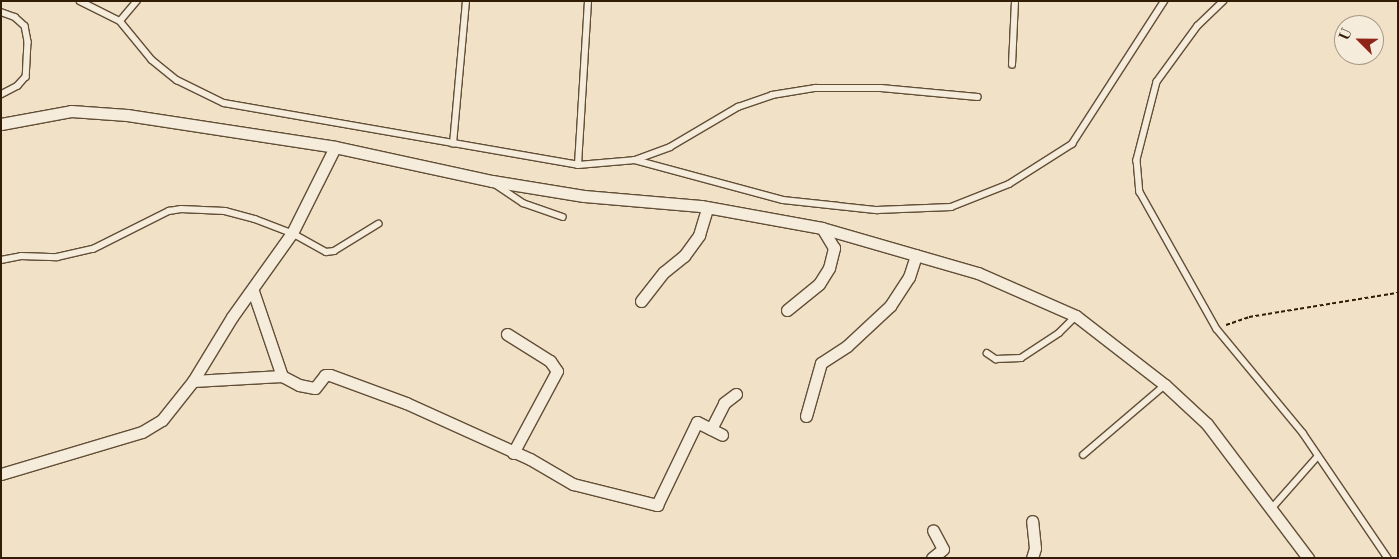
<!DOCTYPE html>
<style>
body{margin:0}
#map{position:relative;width:1399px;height:559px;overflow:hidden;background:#f1e1c7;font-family:"Libre Bodoni",serif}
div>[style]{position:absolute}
.path>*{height:2px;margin-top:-1px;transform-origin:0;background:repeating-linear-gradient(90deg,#311d06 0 4px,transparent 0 6.5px)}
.roads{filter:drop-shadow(1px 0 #614e36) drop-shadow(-1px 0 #614e36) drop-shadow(0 1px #614e36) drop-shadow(0 -1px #614e36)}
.service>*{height:5.5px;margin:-2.75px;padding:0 2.75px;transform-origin:2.75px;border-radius:2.75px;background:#f6ecdb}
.minor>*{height:11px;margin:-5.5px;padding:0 5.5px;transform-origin:5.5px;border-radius:5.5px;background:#f6ecdb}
span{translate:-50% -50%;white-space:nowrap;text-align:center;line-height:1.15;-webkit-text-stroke:4px #f6ecdb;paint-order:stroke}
.frame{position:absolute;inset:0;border:2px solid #311d06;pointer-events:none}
.north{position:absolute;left:1334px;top:15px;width:50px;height:50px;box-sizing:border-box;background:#f6ecdb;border:1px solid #a79986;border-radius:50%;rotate:293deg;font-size:14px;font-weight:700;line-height:20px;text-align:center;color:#311d06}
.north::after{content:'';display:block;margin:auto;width:18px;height:22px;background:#8f2418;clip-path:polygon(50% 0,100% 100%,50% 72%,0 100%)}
</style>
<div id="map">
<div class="path">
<i style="left:1226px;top:325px;width:24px;rotate:-19deg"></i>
<i style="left:1249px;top:317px;width:151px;rotate:-9.2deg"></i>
</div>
<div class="roads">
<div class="service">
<i style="left:80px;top:1px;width:45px;rotate:26.6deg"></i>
<i style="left:120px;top:21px;width:50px;rotate:50.6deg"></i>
<i style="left:152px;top:60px;width:32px;rotate:39deg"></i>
<i style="left:177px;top:80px;width:52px;rotate:26.1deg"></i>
<i style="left:224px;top:103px;width:359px;rotate:9.9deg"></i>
<i style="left:578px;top:165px;width:57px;rotate:-5deg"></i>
<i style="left:635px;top:160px;width:37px;rotate:-20deg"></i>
<i style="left:670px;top:147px;width:79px;rotate:-30.5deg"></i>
<i style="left:738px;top:107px;width:36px;rotate:-19deg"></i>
<i style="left:772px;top:95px;width:44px;rotate:-9.2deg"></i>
<i style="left:815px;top:88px;width:66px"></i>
<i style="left:881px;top:88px;width:97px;rotate:5.3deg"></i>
<i style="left:1224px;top:1px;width:36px;rotate:136deg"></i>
<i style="left:1198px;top:26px;width:69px;rotate:126.2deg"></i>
<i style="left:1157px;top:82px;width:81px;rotate:104.4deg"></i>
<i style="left:1137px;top:160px;width:32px;rotate:85deg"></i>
<i style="left:1140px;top:192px;width:157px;rotate:60.7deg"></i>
<i style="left:1217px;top:329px;width:135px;rotate:50.4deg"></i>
<i style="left:1303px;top:433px;width:151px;rotate:55.8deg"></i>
<i style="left:1px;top:12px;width:15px;rotate:20deg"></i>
<i style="left:15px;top:17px;width:13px;rotate:42deg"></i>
<i style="left:25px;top:26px;width:16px;rotate:79deg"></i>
<i style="left:28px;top:42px;width:35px;rotate:93deg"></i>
<i style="left:26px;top:77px;width:12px;rotate:132deg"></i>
<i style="left:18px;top:86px;width:19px;rotate:152deg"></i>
<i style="left:120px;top:21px;width:26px;rotate:-50deg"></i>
<i style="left:1012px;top:65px;width:64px;rotate:-87.3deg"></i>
<i style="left:453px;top:144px;width:144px;rotate:-84.8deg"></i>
<i style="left:635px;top:160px;width:153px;rotate:15.1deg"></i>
<i style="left:783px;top:200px;width:95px;rotate:6.1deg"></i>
<i style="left:877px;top:210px;width:74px;rotate:-2.3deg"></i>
<i style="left:951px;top:207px;width:62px;rotate:-21.6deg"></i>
<i style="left:1009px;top:184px;width:75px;rotate:-32.4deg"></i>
<i style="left:1072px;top:144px;width:170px;rotate:-57.2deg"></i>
<i style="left:578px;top:165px;width:164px;rotate:-86.5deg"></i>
<i style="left:495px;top:184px;width:34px;rotate:34deg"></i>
<i style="left:523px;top:203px;width:42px;rotate:19.3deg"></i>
<i style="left:1px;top:260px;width:20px;rotate:-11deg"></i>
<i style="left:21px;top:256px;width:36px;rotate:2deg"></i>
<i style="left:57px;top:257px;width:37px;rotate:-13deg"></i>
<i style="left:93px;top:249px;width:85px;rotate:-26.6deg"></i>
<i style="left:169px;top:211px;width:12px;rotate:-9deg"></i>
<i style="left:181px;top:209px;width:44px;rotate:2.6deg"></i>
<i style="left:225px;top:211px;width:31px;rotate:15deg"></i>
<i style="left:255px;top:219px;width:40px;rotate:21deg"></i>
<i style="left:292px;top:233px;width:39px;rotate:29deg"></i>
<i style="left:326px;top:252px;width:8px;rotate:-7deg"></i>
<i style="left:334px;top:251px;width:52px;rotate:-31.5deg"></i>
<i style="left:987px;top:353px;width:11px;rotate:34deg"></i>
<i style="left:996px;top:359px;width:25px;rotate:-2deg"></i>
<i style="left:1021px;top:358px;width:45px;rotate:-33.3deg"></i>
<i style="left:1059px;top:333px;width:24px;rotate:-45deg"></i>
<i style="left:1083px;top:455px;width:108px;rotate:-40.5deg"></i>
<i style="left:1272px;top:508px;width:69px;rotate:-48.5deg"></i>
</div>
<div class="minor">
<i style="left:1px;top:124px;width:71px;rotate:-10.5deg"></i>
<i style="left:71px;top:111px;width:56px;rotate:4.1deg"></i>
<i style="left:127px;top:115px;width:210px;rotate:8.7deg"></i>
<i style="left:335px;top:147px;width:161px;rotate:12.2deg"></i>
<i style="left:492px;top:181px;width:93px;rotate:9.3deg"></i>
<i style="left:584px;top:196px;width:117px;rotate:4.9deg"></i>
<i style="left:701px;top:206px;width:123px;rotate:10.3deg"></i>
<i style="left:822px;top:228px;width:162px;rotate:16.1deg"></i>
<i style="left:978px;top:273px;width:107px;rotate:23.7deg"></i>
<i style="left:1076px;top:316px;width:113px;rotate:37.8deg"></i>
<i style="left:1165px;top:385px;width:57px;rotate:42.9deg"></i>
<i style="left:1207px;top:424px;width:168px;rotate:53deg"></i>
<i style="left:253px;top:291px;width:90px;rotate:71.2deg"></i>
<i style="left:641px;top:301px;width:37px;rotate:-52deg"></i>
<i style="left:664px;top:272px;width:26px;rotate:-39deg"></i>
<i style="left:684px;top:256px;width:26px;rotate:-54deg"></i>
<i style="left:699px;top:235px;width:28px;rotate:-73deg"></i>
<i style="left:787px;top:310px;width:41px;rotate:-39.1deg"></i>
<i style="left:819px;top:284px;width:19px;rotate:-58deg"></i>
<i style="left:829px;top:268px;width:21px;rotate:-76deg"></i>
<i style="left:834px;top:248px;width:23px;rotate:-121deg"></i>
<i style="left:507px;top:334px;width:51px;rotate:32.1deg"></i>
<i style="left:550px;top:361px;width:12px;rotate:55deg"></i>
<i style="left:557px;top:371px;width:93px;rotate:118.2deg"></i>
<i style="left:193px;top:381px;width:89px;rotate:-3.2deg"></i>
<i style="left:282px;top:376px;width:19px;rotate:28deg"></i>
<i style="left:299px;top:385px;width:16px;rotate:11deg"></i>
<i style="left:315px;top:388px;width:16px;rotate:-52deg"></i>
<i style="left:325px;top:375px;width:5px"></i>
<i style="left:330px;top:375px;width:81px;rotate:20.2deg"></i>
<i style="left:406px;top:403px;width:136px;rotate:24.3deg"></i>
<i style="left:530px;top:459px;width:50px;rotate:30.2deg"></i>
<i style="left:573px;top:484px;width:87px;rotate:14deg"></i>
<i style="left:657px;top:505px;width:92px;rotate:-64.3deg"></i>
<i style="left:697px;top:422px;width:28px;rotate:27deg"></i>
<i style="left:806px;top:416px;width:55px;rotate:-74.2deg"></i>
<i style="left:821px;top:363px;width:31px;rotate:-33deg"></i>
<i style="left:847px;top:346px;width:59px;rotate:-42.9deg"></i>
<i style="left:890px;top:306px;width:35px;rotate:-57deg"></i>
<i style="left:909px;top:277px;width:23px;rotate:-72deg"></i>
<i style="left:711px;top:429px;width:29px;rotate:-63deg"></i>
<i style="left:724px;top:403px;width:15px;rotate:-37deg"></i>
<i style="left:1px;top:474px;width:147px;rotate:-16.6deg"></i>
<i style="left:142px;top:432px;width:23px;rotate:-31deg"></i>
<i style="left:162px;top:420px;width:50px;rotate:-51.5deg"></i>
<i style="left:193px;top:381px;width:75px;rotate:-58.6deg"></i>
<i style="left:232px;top:317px;width:103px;rotate:-54.5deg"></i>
<i style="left:292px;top:233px;width:96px;rotate:-63.4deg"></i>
<i style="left:932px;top:558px;width:14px;rotate:-39deg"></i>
<i style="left:943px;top:549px;width:21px;rotate:-118deg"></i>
<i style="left:1032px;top:558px;width:10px;rotate:-73deg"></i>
<i style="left:1035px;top:548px;width:27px;rotate:-96deg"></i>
</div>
</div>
<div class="frame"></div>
<div class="north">U</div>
</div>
